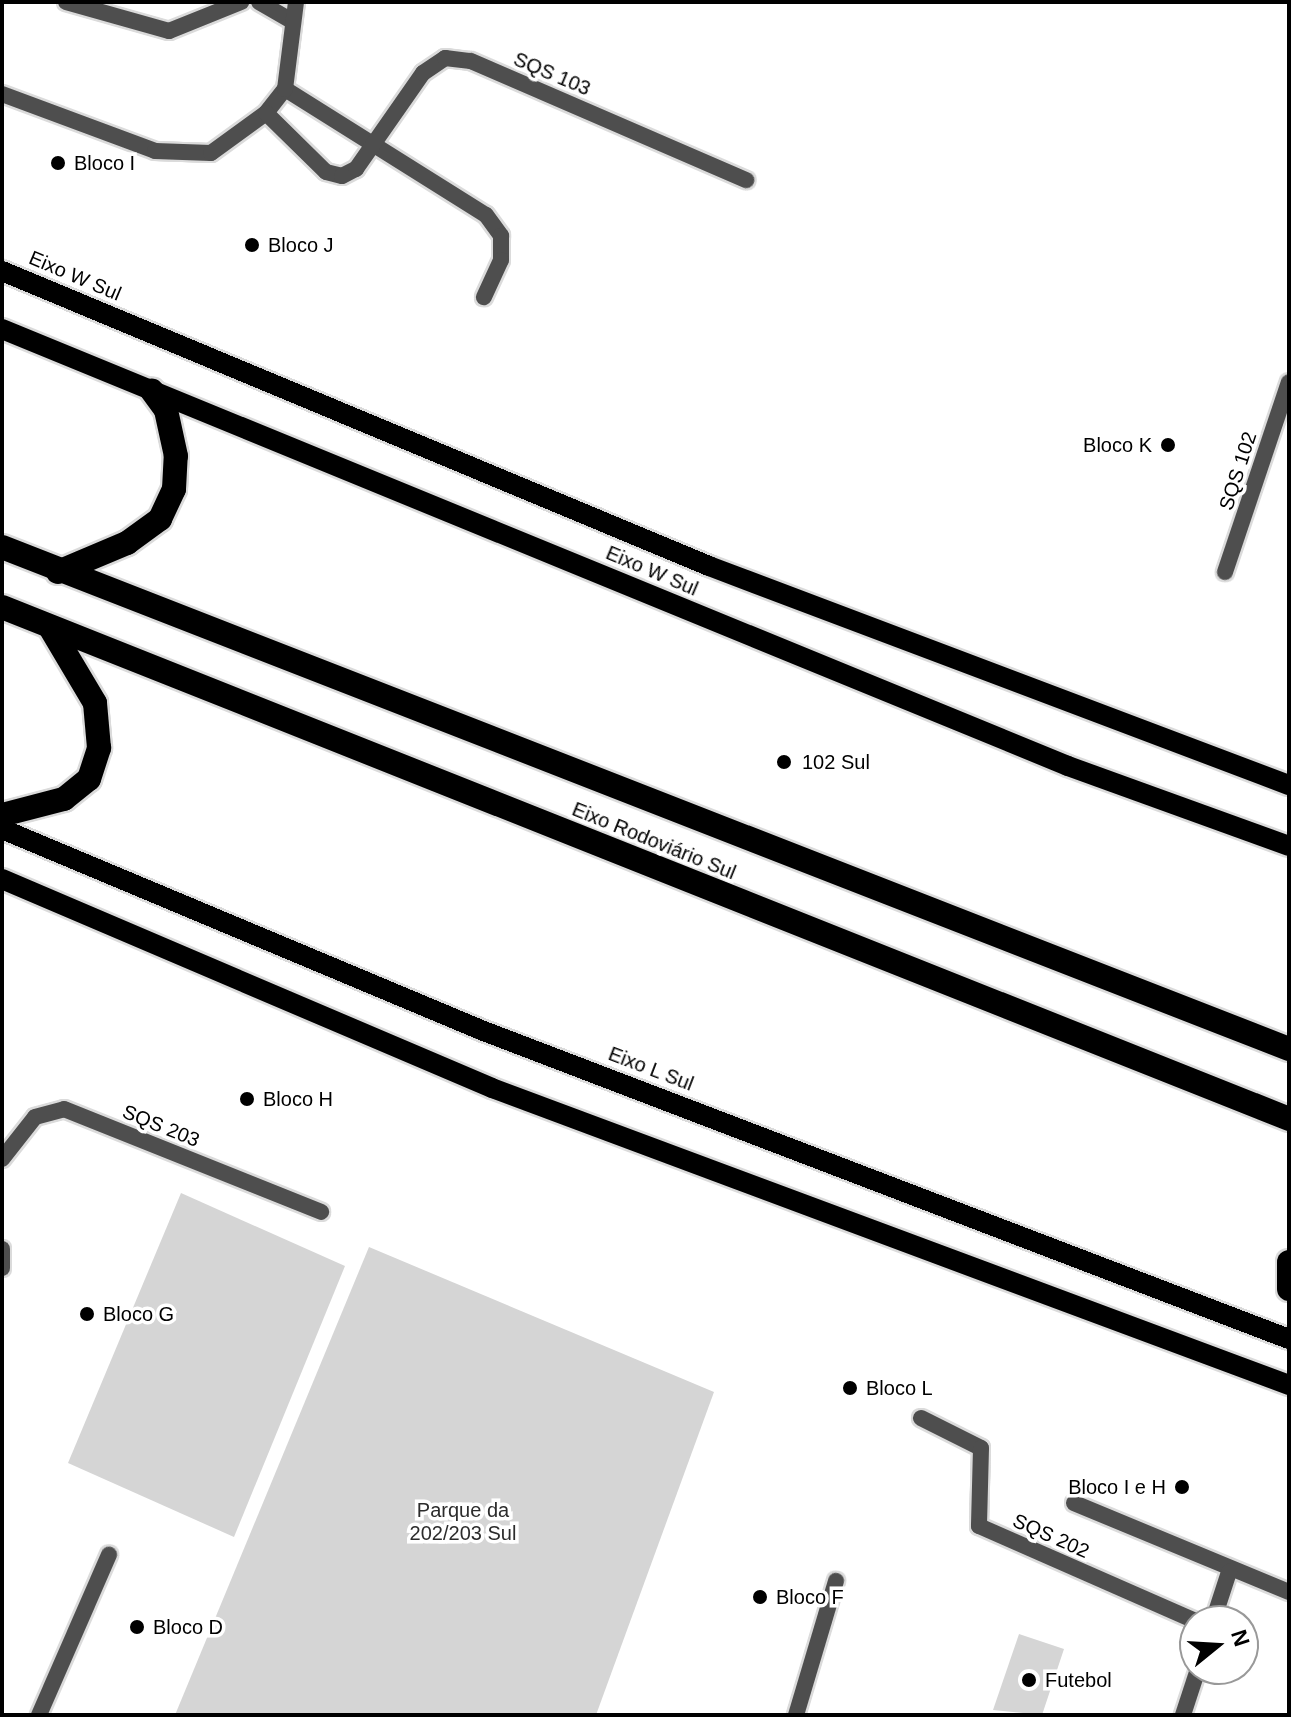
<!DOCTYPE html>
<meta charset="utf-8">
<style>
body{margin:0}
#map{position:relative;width:1291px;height:1717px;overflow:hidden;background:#fff;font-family:Helvetica,sans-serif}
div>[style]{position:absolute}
.green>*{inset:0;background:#d5d5d5}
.roads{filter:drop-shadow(2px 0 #dbdbdb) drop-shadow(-2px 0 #dbdbdb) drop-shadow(0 2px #dbdbdb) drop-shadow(0 -2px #dbdbdb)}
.street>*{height:16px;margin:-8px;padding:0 8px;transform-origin:8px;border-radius:8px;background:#4e4e4e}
.primary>*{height:20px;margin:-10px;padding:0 10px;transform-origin:10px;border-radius:10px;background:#000}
.highway>*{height:24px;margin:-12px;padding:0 12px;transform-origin:12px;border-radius:12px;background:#000}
.dots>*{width:22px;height:22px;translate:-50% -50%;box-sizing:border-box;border:4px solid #fff;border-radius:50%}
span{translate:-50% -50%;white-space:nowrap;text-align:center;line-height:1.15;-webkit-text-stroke:7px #fff;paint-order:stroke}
.street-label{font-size:20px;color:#000}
.poi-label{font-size:20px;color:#000}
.left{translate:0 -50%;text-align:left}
.right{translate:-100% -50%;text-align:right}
.park-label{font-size:20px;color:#2c2c2c}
.frame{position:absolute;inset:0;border:4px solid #000;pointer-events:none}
.north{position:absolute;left:1179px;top:1605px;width:80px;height:80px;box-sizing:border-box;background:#fff;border:2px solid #999;border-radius:50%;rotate:72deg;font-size:22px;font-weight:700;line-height:32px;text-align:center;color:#000}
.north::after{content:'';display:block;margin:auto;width:28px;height:36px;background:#000;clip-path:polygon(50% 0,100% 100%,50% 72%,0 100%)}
</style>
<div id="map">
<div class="green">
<i style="clip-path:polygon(181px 1193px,345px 1266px,234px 1537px,68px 1463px)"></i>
<i style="clip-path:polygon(369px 1247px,714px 1392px,596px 1715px,175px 1715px)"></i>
<i style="clip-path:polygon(1019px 1634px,1064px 1649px,1042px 1715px,993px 1710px)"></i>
</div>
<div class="roads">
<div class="street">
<i style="left:66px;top:2px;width:107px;rotate:15.7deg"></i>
<i style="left:169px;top:31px;width:78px;rotate:-21.9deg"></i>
<i style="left:259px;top:2px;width:36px;rotate:30deg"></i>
<i style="left:285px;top:89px;width:237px;rotate:32.1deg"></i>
<i style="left:486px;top:215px;width:26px;rotate:54deg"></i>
<i style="left:501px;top:236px;width:24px;rotate:90deg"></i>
<i style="left:501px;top:260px;width:41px;rotate:114.7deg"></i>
<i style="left:2px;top:94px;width:163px;rotate:20.4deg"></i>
<i style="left:155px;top:151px;width:56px;rotate:2deg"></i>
<i style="left:211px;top:153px;width:68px;rotate:-36deg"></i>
<i style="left:266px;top:113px;width:31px;rotate:-52deg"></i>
<i style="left:285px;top:89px;width:88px;rotate:-82.8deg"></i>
<i style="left:266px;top:113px;width:84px;rotate:44.5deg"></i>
<i style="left:326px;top:172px;width:16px;rotate:14deg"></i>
<i style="left:342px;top:176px;width:16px;rotate:-27deg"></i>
<i style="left:356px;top:169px;width:117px;rotate:-55.1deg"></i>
<i style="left:423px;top:73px;width:27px;rotate:-34deg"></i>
<i style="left:445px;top:58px;width:26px;rotate:7deg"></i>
<i style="left:471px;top:61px;width:300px;rotate:23.4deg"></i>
<i style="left:1225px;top:572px;width:200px;rotate:-71.4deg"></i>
<i style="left:2px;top:1159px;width:53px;rotate:-51.8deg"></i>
<i style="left:35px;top:1117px;width:30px;rotate:-15deg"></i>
<i style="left:64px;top:1109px;width:277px;rotate:21.8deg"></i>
<i style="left:2px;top:1249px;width:19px;rotate:90deg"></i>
<i style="left:921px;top:1418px;width:67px;rotate:26.6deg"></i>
<i style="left:981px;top:1448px;width:78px;rotate:91.5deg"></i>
<i style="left:979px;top:1526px;width:236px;rotate:23.7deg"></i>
<i style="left:1074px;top:1503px;width:233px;rotate:22.5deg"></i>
<i style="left:1213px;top:1621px;width:52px;rotate:-71.9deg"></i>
<i style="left:39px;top:1715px;width:175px;rotate:-66.4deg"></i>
<i style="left:796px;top:1715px;width:140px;rotate:-73.4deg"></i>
<i style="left:1183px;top:1715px;width:48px;rotate:-71.9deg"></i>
</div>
<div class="primary">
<i style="left:2px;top:271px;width:766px;rotate:22.65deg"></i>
<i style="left:709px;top:566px;width:620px;rotate:20.69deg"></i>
<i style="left:2px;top:329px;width:1152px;rotate:22.29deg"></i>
<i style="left:1068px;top:766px;width:235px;rotate:19.9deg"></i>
<i style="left:2px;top:829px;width:519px;rotate:22.76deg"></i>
<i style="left:481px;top:1030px;width:865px;rotate:20.93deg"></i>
<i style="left:2px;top:879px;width:533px;rotate:23.1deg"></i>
<i style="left:492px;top:1088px;width:851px;rotate:20.44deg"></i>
</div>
<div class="highway">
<i style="left:2px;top:547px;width:1381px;rotate:21.31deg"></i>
<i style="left:58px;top:572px;width:75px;rotate:-22.8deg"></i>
<i style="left:127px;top:543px;width:41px;rotate:-36deg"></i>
<i style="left:160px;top:519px;width:33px;rotate:-65deg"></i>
<i style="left:174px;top:489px;width:33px;rotate:-87deg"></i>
<i style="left:176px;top:456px;width:47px;rotate:-102.3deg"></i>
<i style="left:166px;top:410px;width:24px;rotate:-126deg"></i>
<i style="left:2px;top:607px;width:1385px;rotate:21.69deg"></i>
<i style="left:2px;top:815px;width:64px;rotate:-14.5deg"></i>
<i style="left:64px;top:799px;width:32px;rotate:-39deg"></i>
<i style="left:89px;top:779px;width:33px;rotate:-72deg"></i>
<i style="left:99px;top:748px;width:45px;rotate:-95.1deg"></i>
<i style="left:95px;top:703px;width:86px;rotate:-120.7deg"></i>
<i style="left:1289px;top:1262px;width:27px;rotate:90deg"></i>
</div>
</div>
<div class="dots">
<i style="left:58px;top:163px;background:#000"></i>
<i style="left:252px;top:245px;background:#000"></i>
<i style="left:1168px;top:445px;background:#000"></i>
<i style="left:784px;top:762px;background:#000"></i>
<i style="left:247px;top:1099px;background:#000"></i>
<i style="left:87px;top:1314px;background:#000"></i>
<i style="left:850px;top:1388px;background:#000"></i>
<i style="left:1182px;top:1487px;background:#000"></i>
<i style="left:760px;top:1597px;background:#000"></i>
<i style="left:137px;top:1627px;background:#000"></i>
<i style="left:1029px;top:1680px;background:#000"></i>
</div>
<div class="street-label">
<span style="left:552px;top:74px;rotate:23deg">SQS 103</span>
<span style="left:75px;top:276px;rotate:23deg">Eixo W Sul</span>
<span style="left:1238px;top:471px;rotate:-72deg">SQS 102</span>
<span style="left:652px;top:571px;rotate:23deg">Eixo W Sul</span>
<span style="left:654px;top:841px;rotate:22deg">Eixo Rodoviário Sul</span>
<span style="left:651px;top:1069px;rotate:21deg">Eixo L Sul</span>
<span style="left:161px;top:1126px;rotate:22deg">SQS 203</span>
<span style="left:1051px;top:1536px;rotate:24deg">SQS 202</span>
</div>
<div class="poi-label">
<span class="left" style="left:74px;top:163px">Bloco I</span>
<span class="left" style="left:268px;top:245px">Bloco J</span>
<span class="right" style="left:1152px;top:445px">Bloco K</span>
<span class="left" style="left:802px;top:762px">102 Sul</span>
<span class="left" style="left:263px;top:1099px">Bloco H</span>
<span class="left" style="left:103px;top:1314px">Bloco G</span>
<span class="left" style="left:866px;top:1388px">Bloco L</span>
<span class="right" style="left:1166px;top:1487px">Bloco I e H</span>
<span class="left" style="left:776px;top:1597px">Bloco F</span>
<span class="left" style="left:153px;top:1627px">Bloco D</span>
<span class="left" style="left:1045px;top:1680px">Futebol</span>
</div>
<div class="park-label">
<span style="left:463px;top:1522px">Parque da<br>202/203 Sul</span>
</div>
<div class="frame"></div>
<div class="north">N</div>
</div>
